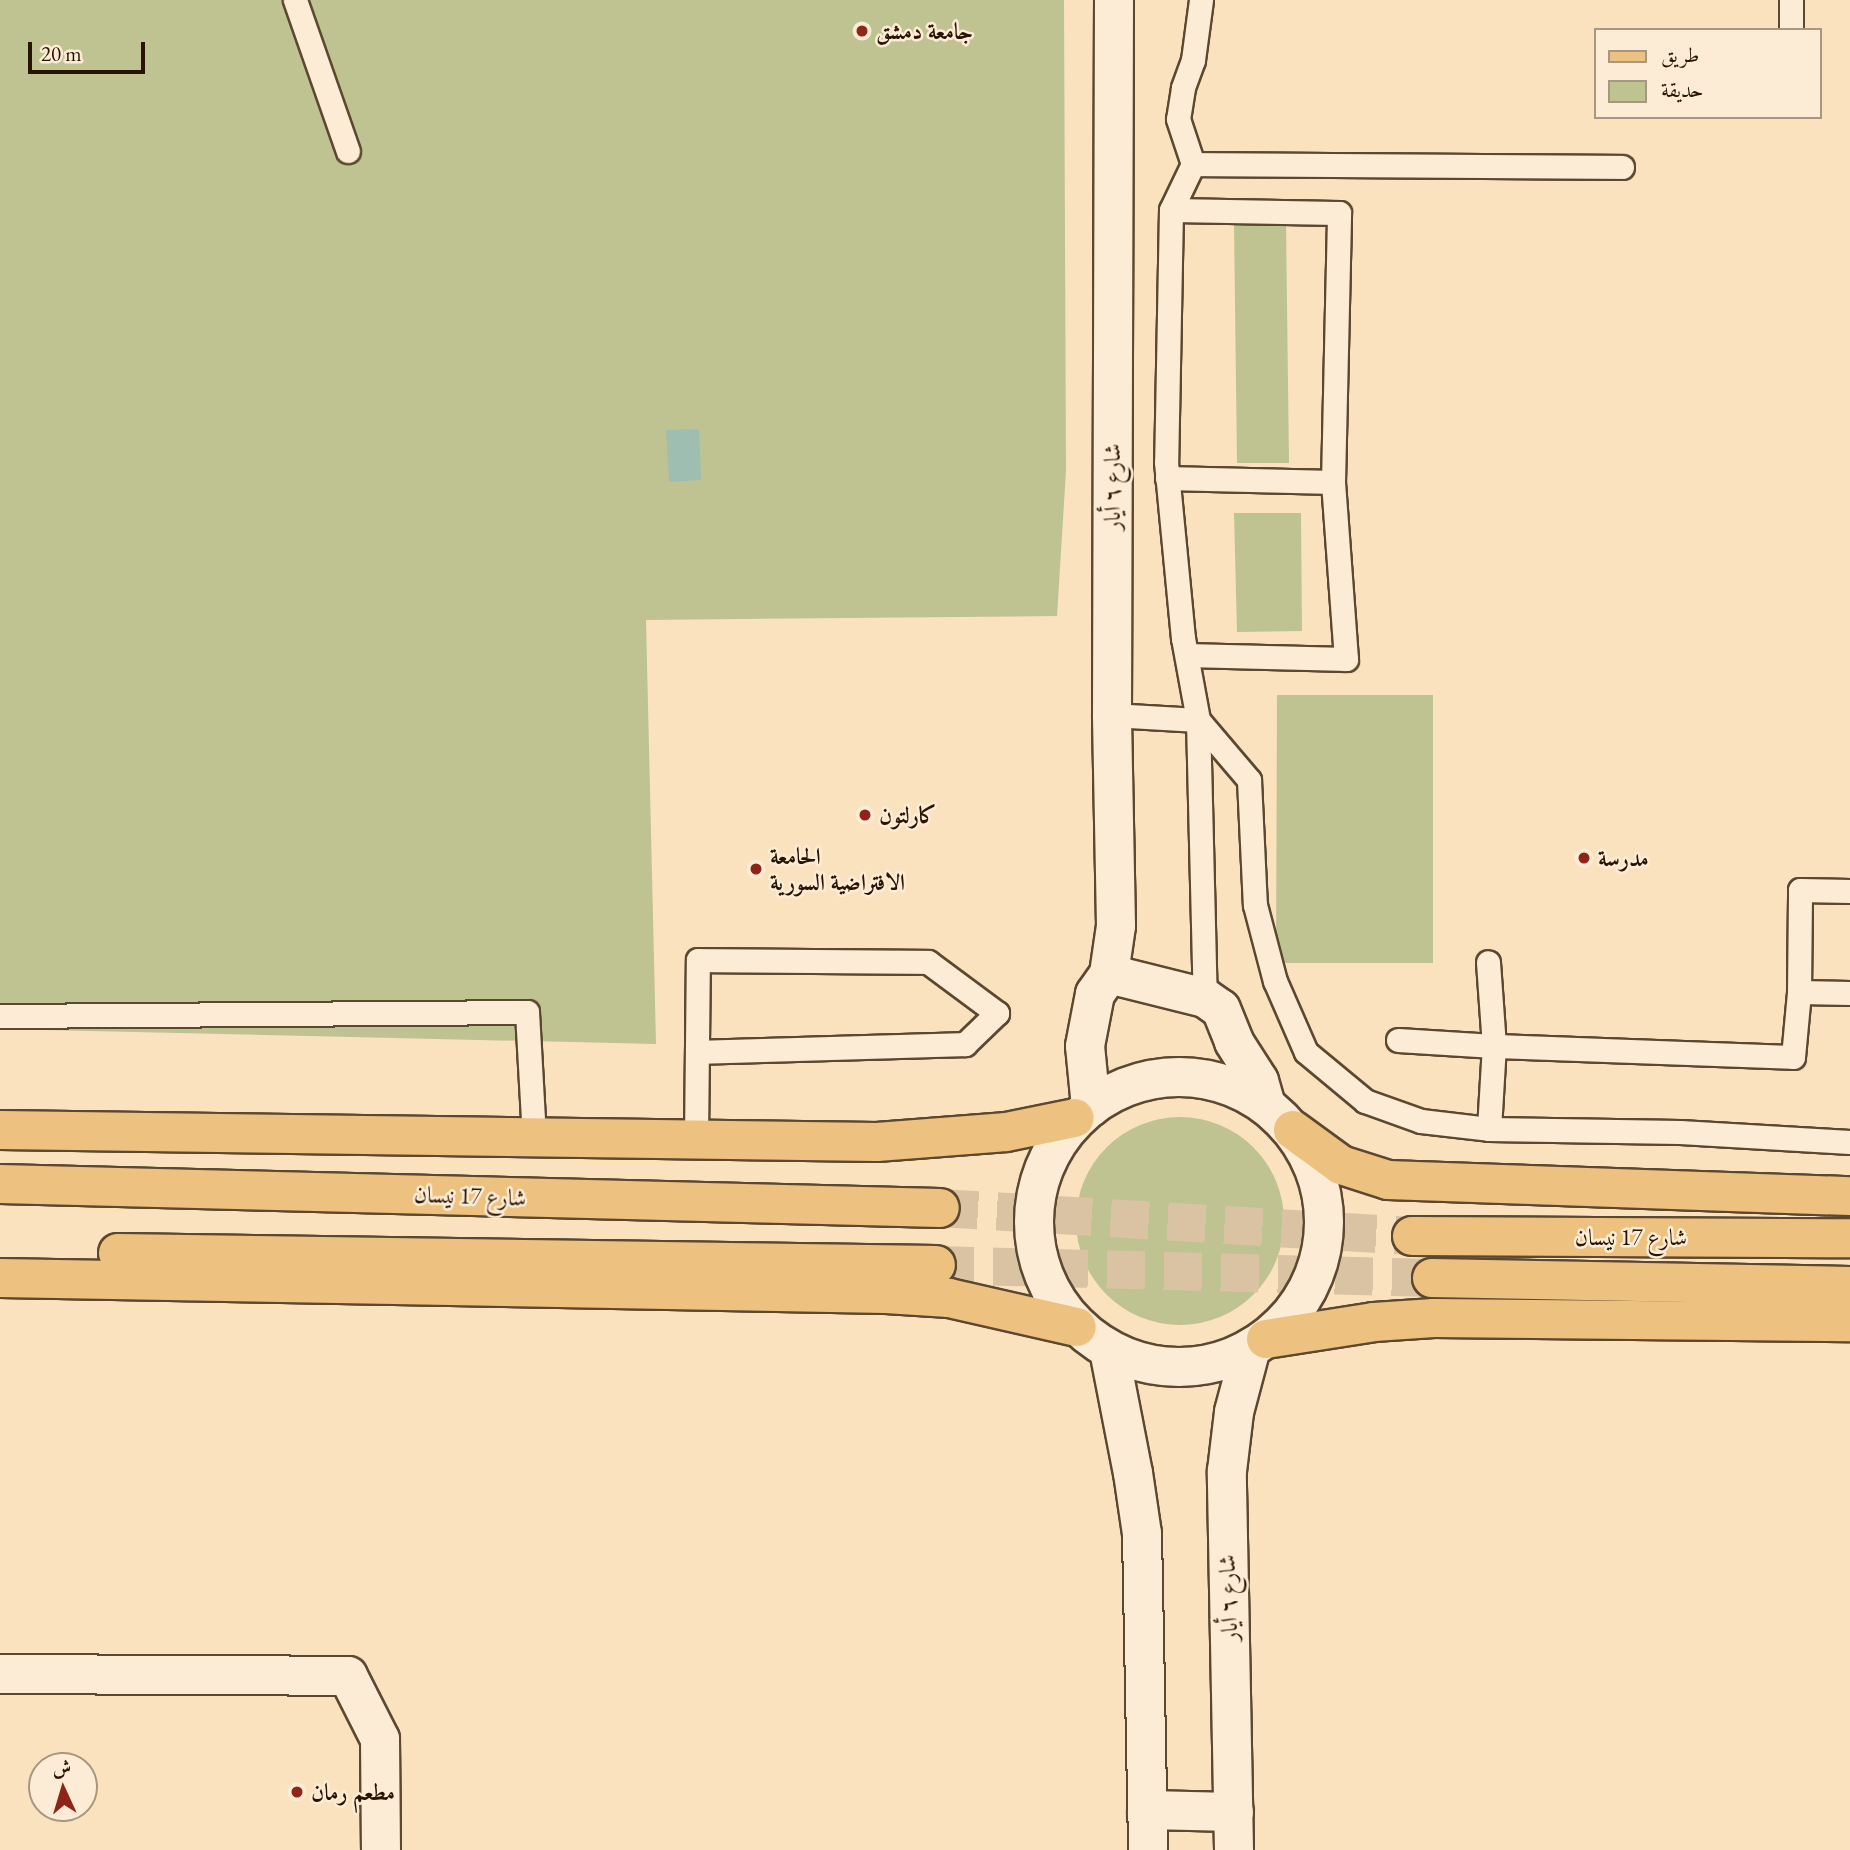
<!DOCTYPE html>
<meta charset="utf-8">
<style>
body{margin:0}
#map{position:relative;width:1850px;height:1850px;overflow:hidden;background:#fae2bf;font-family:"EB Garamond",Amiri,serif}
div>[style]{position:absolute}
.green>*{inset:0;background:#bfc391}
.round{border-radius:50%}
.water>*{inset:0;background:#9ebeb1}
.primary-tunnel>*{height:38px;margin-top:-19px;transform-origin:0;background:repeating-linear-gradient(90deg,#dac3a2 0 38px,transparent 0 57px)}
.roads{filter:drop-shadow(2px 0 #5c4830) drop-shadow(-2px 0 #5c4830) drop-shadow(0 2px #5c4830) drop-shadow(0 -2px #5c4830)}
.service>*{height:23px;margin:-11.5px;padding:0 11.5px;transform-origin:11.5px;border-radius:11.5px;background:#fcecd5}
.minor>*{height:38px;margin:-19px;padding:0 19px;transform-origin:19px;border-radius:19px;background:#fcecd5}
.secondary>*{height:38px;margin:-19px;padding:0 19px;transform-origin:19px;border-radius:19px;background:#fcecd5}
.secondary>.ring{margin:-19px;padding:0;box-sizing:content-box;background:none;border:38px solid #fcecd5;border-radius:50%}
.primary>*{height:38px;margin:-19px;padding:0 19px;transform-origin:19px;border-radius:19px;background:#edc180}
.dots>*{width:19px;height:19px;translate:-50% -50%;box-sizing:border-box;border:4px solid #fcecd5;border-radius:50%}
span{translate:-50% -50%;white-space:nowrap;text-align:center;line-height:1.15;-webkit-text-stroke:5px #fcecd5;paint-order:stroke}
.poi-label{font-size:23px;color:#281401;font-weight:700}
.left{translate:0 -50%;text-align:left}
.street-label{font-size:23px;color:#281401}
.legend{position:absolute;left:1594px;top:28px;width:228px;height:91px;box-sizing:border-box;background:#fcecd5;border:2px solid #a79680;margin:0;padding:9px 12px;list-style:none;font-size:21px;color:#281401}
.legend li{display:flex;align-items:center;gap:14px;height:35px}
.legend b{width:35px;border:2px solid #a79680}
.north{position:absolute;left:28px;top:1752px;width:70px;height:70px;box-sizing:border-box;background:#fcecd5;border:2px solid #a79680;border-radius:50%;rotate:356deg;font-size:19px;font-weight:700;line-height:28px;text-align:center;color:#281401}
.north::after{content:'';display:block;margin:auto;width:24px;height:32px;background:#8f2418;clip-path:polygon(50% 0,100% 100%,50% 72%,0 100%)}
.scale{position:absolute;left:28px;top:42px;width:117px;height:32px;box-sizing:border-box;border:4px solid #281401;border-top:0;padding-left:9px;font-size:21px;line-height:24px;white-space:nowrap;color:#281401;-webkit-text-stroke:5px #fcecd5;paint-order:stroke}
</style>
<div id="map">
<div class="green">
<i style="clip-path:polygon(0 0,1064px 0,1066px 471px,1057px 616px,646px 620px,656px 1044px,0 1029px)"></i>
<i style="clip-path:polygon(1286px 223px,1289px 463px,1237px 463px,1234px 224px)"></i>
<i style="clip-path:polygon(1234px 513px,1301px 513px,1302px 631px,1237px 632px)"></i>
<i style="clip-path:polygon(1277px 695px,1433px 695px,1433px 963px,1276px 963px)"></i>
<i class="round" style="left:1076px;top:1117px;width:208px;height:208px"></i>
</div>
<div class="water">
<i style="clip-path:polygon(699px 429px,701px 480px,669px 482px,666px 430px)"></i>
</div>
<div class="primary-tunnel">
<i style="left:940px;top:1208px;width:473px;rotate:3.4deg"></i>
<i style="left:936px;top:1265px;width:496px;rotate:1.5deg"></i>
</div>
<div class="roads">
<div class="service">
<i style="left:295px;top:0;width:160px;rotate:70.7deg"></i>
<i style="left:1201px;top:0;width:61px;rotate:97.6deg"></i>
<i style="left:1193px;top:60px;width:30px;rotate:110deg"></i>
<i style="left:1183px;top:88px;width:31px;rotate:99deg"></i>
<i style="left:1178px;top:119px;width:47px;rotate:71.6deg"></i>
<i style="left:1193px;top:164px;width:51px;rotate:115.6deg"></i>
<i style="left:1171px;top:210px;width:252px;rotate:91.1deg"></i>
<i style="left:1166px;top:462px;width:177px;rotate:84.5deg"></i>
<i style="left:1183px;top:638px;width:83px;rotate:79.6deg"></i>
<i style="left:1198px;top:720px;width:278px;rotate:88.6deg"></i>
<i style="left:1791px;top:0;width:30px;rotate:90deg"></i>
<i style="left:1193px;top:164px;width:429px;rotate:0.4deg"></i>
<i style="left:1167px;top:478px;width:166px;rotate:1.4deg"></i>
<i style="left:1333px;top:482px;width:269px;rotate:-88.7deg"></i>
<i style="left:1339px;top:213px;width:168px;rotate:-179deg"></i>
<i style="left:1187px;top:655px;width:159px;rotate:1.4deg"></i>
<i style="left:1346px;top:659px;width:177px;rotate:-94.2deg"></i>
<i style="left:1112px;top:715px;width:86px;rotate:3.3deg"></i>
<i style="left:1198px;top:720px;width:79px;rotate:49.6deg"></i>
<i style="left:1249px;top:780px;width:125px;rotate:87.3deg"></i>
<i style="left:1255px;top:905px;width:79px;rotate:75.3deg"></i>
<i style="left:1275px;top:981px;width:77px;rotate:66.4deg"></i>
<i style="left:1306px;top:1052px;width:77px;rotate:39.7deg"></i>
<i style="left:1365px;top:1101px;width:59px;rotate:19.7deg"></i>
<i style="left:1421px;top:1121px;width:68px;rotate:6.7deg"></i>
<i style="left:1489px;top:1129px;width:191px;rotate:0.9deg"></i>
<i style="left:1680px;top:1132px;width:170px;rotate:3.4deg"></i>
<i style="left:1799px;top:992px;width:102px;rotate:-89.4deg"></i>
<i style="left:1800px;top:890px;width:50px;rotate:1.1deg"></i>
<i style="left:0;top:1016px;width:527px;rotate:-0.43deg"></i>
<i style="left:527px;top:1012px;width:125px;rotate:86.8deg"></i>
<i style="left:1398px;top:1040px;width:96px;rotate:3.6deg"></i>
<i style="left:1494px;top:1046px;width:84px;rotate:-94.1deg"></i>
<i style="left:1489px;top:1129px;width:83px;rotate:-86.6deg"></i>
<i style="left:1494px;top:1046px;width:299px;rotate:2.1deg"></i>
<i style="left:1793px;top:1057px;width:65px;rotate:-84.7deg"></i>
<i style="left:1799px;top:992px;width:51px;rotate:1.1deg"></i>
<i style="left:696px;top:1140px;width:180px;rotate:-89.4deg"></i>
<i style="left:698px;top:960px;width:230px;rotate:0.5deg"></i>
<i style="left:928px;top:962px;width:86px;rotate:36.5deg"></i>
<i style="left:997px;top:1013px;width:45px;rotate:135.9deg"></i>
<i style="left:965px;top:1044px;width:268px;rotate:178.3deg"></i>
</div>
<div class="minor">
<i style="left:0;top:1674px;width:348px;rotate:0.3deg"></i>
<i style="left:348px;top:1676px;width:71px;rotate:63.1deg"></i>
<i style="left:380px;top:1739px;width:111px;rotate:89.5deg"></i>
</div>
<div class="secondary">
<i style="left:1109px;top:974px;width:99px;rotate:14deg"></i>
<i style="left:1205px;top:998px;width:19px;rotate:35deg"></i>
<i style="left:1221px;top:1009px;width:35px;rotate:68deg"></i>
<i style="left:1234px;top:1042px;width:46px;rotate:57.3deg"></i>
<i style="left:1259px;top:1081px;width:25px;rotate:74deg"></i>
<i class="ring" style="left:1034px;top:1077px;width:252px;height:252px"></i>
<i style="left:1091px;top:1107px;width:61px;rotate:-95.6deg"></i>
<i style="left:1085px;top:1046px;width:53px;rotate:-79.1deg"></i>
<i style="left:1095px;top:994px;width:24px;rotate:-55deg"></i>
<i style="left:1109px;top:974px;width:49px;rotate:-81.7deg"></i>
<i style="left:1116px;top:926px;width:211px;rotate:-91.1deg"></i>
<i style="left:1112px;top:715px;width:715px;rotate:-89.84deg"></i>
<i style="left:1109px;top:1350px;width:125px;rotate:79deg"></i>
<i style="left:1133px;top:1473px;width:62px;rotate:81.6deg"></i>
<i style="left:1142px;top:1534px;width:316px;rotate:88.9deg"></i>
<i style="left:1147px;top:1810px;width:87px;rotate:1.3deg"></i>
<i style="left:1234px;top:1850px;width:379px;rotate:-91.1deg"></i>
<i style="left:1227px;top:1471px;width:59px;rotate:-83.2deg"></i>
<i style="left:1234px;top:1412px;width:66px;rotate:-75.1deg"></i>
</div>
<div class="primary">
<i style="left:0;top:1130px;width:877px;rotate:0.78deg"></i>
<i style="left:877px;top:1142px;width:129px;rotate:-4.4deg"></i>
<i style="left:1006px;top:1132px;width:70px;rotate:-11.5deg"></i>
<i style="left:1293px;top:1130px;width:59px;rotate:36.1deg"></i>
<i style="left:1341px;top:1165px;width:49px;rotate:17.7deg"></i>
<i style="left:1388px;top:1180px;width:462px;rotate:2deg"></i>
<i style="left:0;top:1184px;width:940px;rotate:1.46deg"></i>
<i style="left:1412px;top:1236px;width:438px;rotate:0.3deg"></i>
<i style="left:118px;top:1253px;width:818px;rotate:0.84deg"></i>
<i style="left:0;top:1278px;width:886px;rotate:1.03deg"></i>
<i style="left:886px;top:1294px;width:63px;rotate:3.6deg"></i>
<i style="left:949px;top:1298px;width:131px;rotate:12.8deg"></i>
<i style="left:1432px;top:1278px;width:418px;rotate:1.1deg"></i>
<i style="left:1266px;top:1339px;width:109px;rotate:-8.9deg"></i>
<i style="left:1374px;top:1322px;width:60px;rotate:-3.8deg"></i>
<i style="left:1434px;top:1318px;width:416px;rotate:0.6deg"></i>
</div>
</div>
<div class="dots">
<i style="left:862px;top:31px;background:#8f2418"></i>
<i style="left:865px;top:815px;background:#8f2418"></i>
<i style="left:1584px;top:858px;background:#8f2418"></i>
<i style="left:756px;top:869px;background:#8f2418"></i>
<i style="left:297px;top:1792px;background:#8f2418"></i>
</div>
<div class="poi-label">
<span class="left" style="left:876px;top:31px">جامعة دمشق</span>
<span class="left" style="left:879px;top:815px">كارلتون</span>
<span class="left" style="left:770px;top:869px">الحامعة<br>الافتراضية السورية</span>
<span class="left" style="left:1598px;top:858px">مدرسة</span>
<span class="left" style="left:311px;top:1792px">مطعم رمان</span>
</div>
<div class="street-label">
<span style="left:1112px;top:487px;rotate:-90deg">شارع ٦ أيار</span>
<span style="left:470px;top:1196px;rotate:2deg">شارع 17 نيسان</span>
<span style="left:1631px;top:1237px">شارع 17 نيسان</span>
<span style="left:1228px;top:1598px;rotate:-92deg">شارع ٦ أيار</span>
</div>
<ul class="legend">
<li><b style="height:9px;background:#edc180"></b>طريق</li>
<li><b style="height:19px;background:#bfc391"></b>حديقة</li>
</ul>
<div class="north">ش</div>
<div class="scale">20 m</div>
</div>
